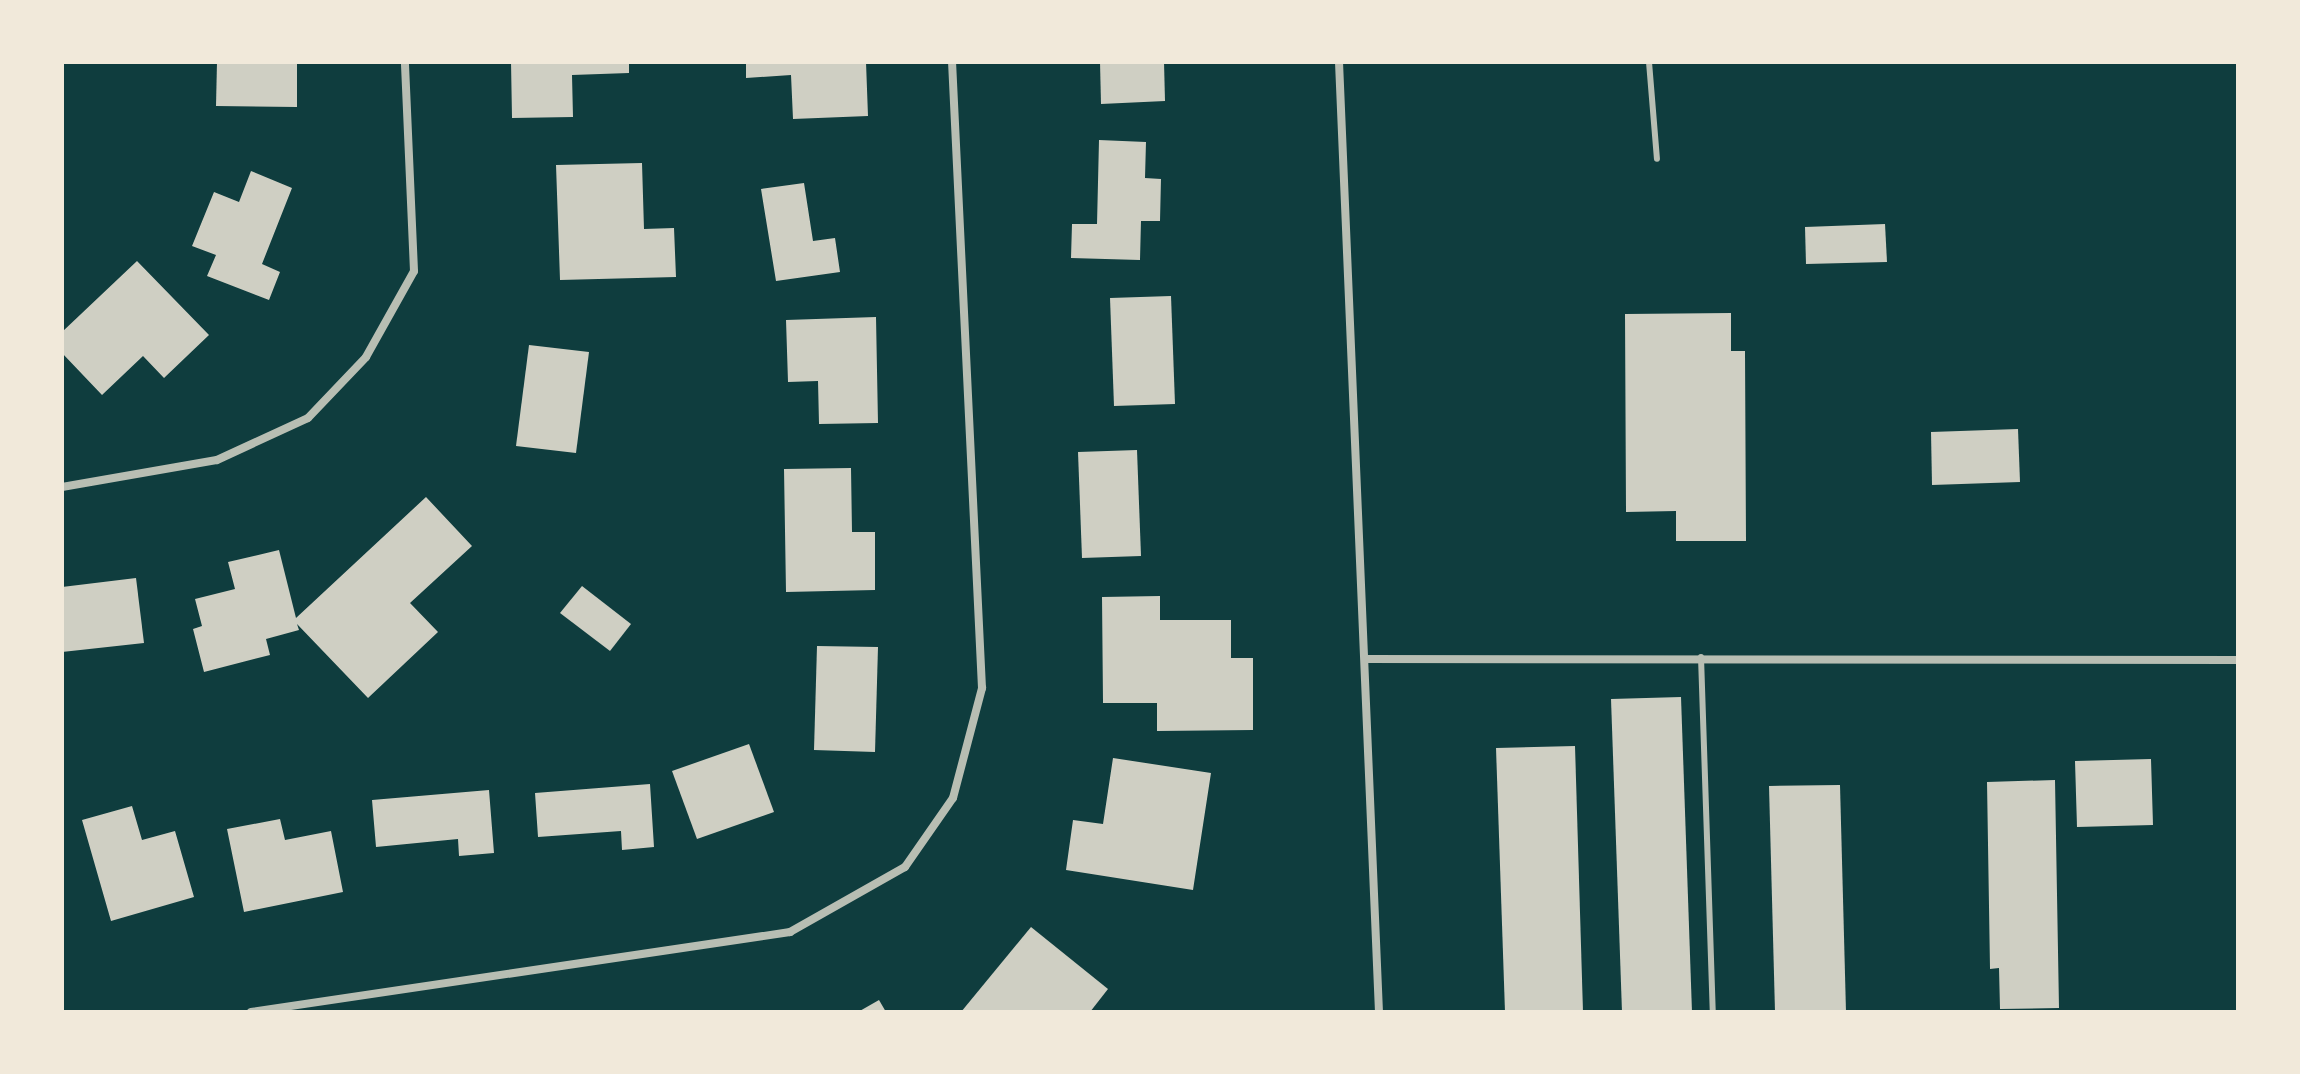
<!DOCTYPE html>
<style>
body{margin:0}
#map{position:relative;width:2300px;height:1074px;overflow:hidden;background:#0f3d3e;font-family:Helvetica,sans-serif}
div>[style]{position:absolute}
.building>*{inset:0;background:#cfcfc3}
.service>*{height:6px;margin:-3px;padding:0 3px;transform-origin:3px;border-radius:3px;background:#b8beb3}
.minor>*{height:8px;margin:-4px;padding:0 4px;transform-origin:4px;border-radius:4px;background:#b8beb3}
span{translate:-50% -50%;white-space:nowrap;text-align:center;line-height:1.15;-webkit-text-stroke:7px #f1e9da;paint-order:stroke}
.frame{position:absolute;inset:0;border:64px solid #f1e9da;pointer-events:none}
</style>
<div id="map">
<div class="building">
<i style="clip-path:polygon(217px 62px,297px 62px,297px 107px,216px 106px)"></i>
<i style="clip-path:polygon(511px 62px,629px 62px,629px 73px,572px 75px,573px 117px,512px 118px)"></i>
<i style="clip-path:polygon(746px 62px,866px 62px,868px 116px,793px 119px,791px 75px,746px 78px)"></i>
<i style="clip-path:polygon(1100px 62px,1164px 62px,1165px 101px,1101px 104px)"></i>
<i style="clip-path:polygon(1099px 140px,1146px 142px,1145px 178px,1161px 179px,1160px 221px,1141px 221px,1140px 260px,1071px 258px,1072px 224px,1097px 224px)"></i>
<i style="clip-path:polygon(642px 163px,644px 229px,674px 228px,676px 277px,560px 280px,556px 165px)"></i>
<i style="clip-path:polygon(251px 171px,292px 188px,262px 264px,280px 272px,269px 300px,207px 276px,216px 255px,192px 246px,214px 192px,239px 202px)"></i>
<i style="clip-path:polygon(804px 183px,813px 241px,835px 238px,840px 272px,776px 281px,761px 189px)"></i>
<i style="clip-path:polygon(1885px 224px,1887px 262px,1806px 264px,1805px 227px)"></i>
<i style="clip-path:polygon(137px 261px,209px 335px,164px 378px,143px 356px,102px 395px,62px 353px,62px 332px)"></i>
<i style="clip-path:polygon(1171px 296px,1175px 404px,1114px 406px,1110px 298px)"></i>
<i style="clip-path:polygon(1731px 313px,1731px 351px,1745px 351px,1746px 541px,1676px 541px,1676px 511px,1626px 512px,1625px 314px)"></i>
<i style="clip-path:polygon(876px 317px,878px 423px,819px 424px,818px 381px,788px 382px,786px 320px)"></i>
<i style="clip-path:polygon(529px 345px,589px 352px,576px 453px,516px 446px)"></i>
<i style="clip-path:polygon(2018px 429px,2020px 482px,1932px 485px,1931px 432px)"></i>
<i style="clip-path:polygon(1137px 450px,1141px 556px,1082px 558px,1078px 452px)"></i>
<i style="clip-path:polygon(851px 468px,852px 532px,875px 532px,875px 590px,786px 592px,784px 469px)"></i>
<i style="clip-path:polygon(426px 497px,472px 546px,410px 603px,438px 632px,368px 698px,297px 624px,299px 630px,266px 639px,270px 655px,204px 672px,193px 629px,202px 626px,195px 599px,235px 589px,228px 562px,279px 550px,296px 618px)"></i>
<i style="clip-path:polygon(136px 578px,144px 643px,62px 652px,62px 587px)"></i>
<i style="clip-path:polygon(582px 586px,631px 624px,610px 651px,560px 613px)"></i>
<i style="clip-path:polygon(1160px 596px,1160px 620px,1231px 620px,1231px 658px,1253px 658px,1253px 730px,1157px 731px,1157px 703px,1103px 703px,1102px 597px)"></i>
<i style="clip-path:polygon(817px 646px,878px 647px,875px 752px,814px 750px)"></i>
<i style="clip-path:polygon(1681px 697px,1692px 1012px,1622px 1012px,1611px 699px)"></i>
<i style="clip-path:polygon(749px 744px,774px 812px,697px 839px,672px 771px)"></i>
<i style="clip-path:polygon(1575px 746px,1583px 1012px,1505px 1012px,1496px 748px)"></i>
<i style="clip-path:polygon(1113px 758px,1211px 773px,1193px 890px,1066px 870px,1073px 820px,1103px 824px)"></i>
<i style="clip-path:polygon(2151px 759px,2153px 825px,2077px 827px,2075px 761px)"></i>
<i style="clip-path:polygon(2055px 780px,2059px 1008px,2000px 1009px,1999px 968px,1990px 969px,1987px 782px)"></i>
<i style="clip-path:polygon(650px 784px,654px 847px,622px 850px,621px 831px,538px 837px,535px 793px)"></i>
<i style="clip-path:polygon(1840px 785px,1846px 1012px,1775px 1012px,1769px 786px)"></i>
<i style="clip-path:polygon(489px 790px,494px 853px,459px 856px,458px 839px,376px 847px,372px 800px)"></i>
<i style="clip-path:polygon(132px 806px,142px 840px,175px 831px,194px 897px,111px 921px,82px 820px)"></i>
<i style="clip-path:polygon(280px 819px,285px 840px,331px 831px,343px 892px,244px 912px,227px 829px)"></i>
<i style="clip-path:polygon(1031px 927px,1108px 989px,1090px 1012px,961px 1012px)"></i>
<i style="clip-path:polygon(879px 1000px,886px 1012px,858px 1012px)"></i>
</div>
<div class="service">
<i style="left:1649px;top:62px;width:97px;rotate:85.3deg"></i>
<i style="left:1701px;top:657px;width:353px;rotate:88.1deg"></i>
</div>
<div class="minor">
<i style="left:1339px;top:62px;width:951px;rotate:87.59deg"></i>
<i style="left:62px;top:487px;width:157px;rotate:-9.9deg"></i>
<i style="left:217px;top:460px;width:100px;rotate:-24.8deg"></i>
<i style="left:308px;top:418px;width:84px;rotate:-46.4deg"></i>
<i style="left:366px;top:357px;width:98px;rotate:-60.8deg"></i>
<i style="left:414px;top:271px;width:209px;rotate:-92.5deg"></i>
<i style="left:1365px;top:659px;width:873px;rotate:0.07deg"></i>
<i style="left:251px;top:1012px;width:545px;rotate:-8.44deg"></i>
<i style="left:790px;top:932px;width:132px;rotate:-29.5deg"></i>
<i style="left:905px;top:867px;width:84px;rotate:-55.2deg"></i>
<i style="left:953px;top:798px;width:114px;rotate:-75.2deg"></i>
<i style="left:982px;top:688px;width:627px;rotate:-92.74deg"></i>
</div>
<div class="frame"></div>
</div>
